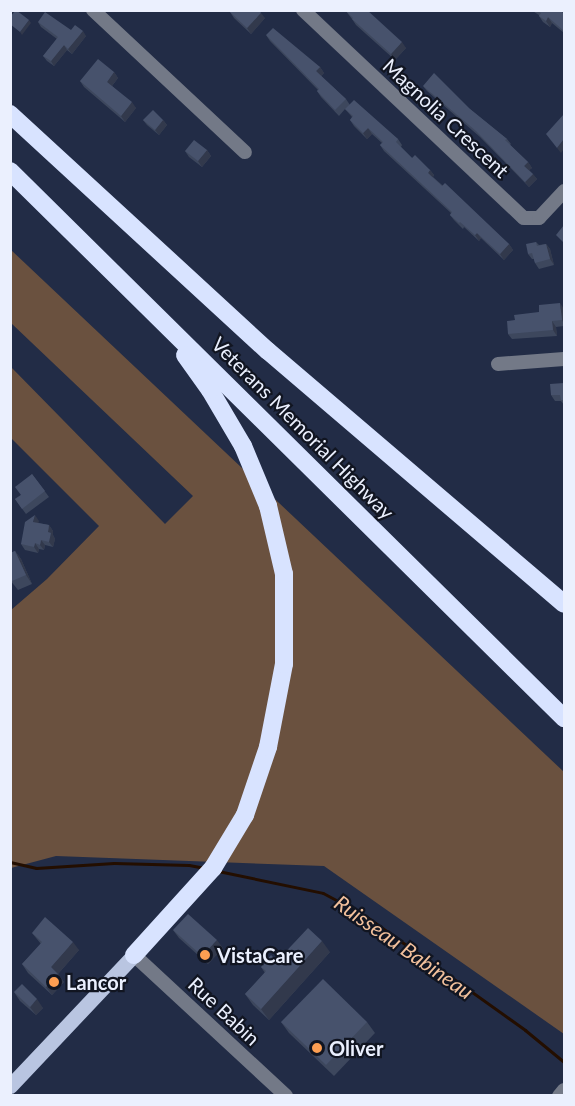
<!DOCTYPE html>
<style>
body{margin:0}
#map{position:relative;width:575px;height:1106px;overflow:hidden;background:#222c46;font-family:Lato,sans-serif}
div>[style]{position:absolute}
.green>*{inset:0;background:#6a513f}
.stream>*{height:3px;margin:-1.5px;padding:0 1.5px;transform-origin:1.5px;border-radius:1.5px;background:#230e00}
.minor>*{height:14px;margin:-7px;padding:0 7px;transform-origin:7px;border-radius:7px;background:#737987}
.major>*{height:15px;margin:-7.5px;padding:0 7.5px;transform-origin:7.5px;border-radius:7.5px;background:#b9c5e1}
.highway>*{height:18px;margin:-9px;padding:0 9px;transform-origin:9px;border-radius:9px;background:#d8e3ff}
.wall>*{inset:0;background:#3d475d}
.shaded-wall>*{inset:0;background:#32394c}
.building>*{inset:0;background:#47526c}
.dots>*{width:16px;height:16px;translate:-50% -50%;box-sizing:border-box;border:3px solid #111521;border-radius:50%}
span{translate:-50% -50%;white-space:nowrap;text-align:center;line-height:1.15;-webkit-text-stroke:4.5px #111521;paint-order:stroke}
.street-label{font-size:20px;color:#ebf0fe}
.poi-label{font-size:20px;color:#ebf0fe;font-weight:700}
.left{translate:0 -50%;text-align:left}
.water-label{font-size:21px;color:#f2c09c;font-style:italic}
.frame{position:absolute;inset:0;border:12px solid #ebf0fe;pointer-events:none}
</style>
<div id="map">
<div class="green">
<i style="clip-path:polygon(10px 249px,564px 772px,564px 1034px,324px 866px,56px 856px,11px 868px,11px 610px,47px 579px,99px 526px,11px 438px,11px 367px,165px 524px,193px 496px,11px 323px)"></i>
</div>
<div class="stream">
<i style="left:10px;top:862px;width:27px;rotate:13deg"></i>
<i style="left:36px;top:868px;width:78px;rotate:-3.7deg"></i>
<i style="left:114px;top:863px;width:75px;rotate:1.5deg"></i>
<i style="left:189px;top:865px;width:16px;rotate:11deg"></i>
<i style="left:218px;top:871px;width:107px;rotate:11.8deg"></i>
<i style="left:323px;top:893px;width:47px;rotate:28.2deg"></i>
<i style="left:364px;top:915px;width:198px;rotate:35.5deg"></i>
<i style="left:525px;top:1030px;width:50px;rotate:39.4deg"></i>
</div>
<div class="minor">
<i style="left:93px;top:10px;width:208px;rotate:43.1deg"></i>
<i style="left:303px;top:10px;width:303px;rotate:43.3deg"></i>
<i style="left:524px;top:218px;width:15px"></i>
<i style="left:539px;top:218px;width:37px;rotate:-47deg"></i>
<i style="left:498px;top:364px;width:66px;rotate:-4.3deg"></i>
<i style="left:134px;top:955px;width:207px;rotate:42.8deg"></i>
<i style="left:559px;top:1096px;width:8px;rotate:-50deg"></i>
</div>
<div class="major">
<i style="left:10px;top:1086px;width:180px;rotate:-46.6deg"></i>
</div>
<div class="highway">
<i style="left:10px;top:114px;width:350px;rotate:42.6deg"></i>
<i style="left:268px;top:351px;width:389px;rotate:40.5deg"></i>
<i style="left:10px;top:171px;width:779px;rotate:44.64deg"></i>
<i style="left:134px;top:955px;width:118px;rotate:-47.8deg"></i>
<i style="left:213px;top:868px;width:62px;rotate:-58.9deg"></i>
<i style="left:245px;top:815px;width:72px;rotate:-71.3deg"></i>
<i style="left:268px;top:747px;width:85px;rotate:-79.1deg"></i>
<i style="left:284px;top:664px;width:90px;rotate:-90deg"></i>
<i style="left:284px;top:574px;width:70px;rotate:-103.2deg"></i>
<i style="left:268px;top:506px;width:65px;rotate:-112.6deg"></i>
<i style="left:243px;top:446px;width:65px;rotate:-120.5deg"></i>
<i style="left:210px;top:390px;width:43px;rotate:-125.5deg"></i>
</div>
<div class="wall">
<i style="clip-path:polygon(345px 10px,406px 48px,395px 60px,356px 25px,352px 19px)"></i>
<i style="clip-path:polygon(531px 10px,560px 10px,564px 14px,564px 33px,552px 23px,550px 27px,543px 22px,539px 16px,539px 15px)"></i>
<i style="clip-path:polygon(230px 12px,265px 18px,251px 34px,234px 18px)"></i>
<i style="clip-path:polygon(38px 22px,71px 30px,86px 36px,72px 54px,67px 50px,54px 66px,47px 61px,43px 56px,57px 39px,41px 27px)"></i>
<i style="clip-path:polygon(266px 35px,320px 67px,324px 73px,321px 76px,346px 99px,350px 105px,398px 139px,402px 145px,401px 147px,412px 158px,430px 170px,434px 175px,433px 177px,509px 244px,513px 250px,504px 260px,481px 238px,479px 241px,464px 227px,463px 229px,454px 220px,450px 215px,451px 213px,384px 151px,380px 145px,382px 143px,372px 134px,367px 139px,354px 126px,350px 120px,352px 117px,345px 109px,339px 116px,321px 97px,317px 91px,318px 90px,270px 41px)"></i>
<i style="clip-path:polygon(114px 72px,118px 78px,112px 86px,136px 108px,125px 122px,84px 87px,80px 81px)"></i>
<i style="clip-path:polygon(423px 86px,470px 109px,507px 139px,511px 144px,510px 145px,528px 162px,532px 168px,529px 170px,537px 179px,529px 187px,480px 137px,427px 91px)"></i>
<i style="clip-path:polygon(143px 120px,163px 120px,167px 125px,159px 135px,147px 125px)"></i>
<i style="clip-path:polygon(207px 150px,211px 156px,202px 167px,189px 157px,185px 151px)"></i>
<i style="clip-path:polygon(536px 242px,539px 245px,546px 244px,550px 249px,554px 265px,539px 269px,535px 263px,534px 259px,532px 259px,528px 254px)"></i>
<i style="clip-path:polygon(564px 309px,564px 326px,556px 327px,557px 336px,512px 339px,508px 334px,539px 312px)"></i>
<i style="clip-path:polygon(564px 383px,564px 405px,561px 401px,555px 401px,551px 395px)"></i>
<i style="clip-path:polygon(32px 474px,49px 497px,26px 514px,15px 499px,21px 495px)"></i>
<i style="clip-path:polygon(39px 521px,38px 523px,49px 525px,53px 531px,53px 535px,55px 539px,53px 547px,45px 545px,44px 550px,39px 549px,38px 553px,25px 550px,21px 544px)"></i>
<i style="clip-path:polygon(15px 551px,21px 559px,32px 584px,18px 590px,10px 580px,10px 553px)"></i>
<i style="clip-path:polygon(173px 930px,223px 948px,208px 964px,179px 938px)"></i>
<i style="clip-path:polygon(32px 933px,79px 950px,58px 974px,64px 982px,52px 995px,28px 973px,22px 964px,41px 944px)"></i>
<i style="clip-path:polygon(330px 952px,269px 1020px,253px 1005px,245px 994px,265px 973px,261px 967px)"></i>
<i style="clip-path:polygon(14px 992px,43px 1008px,36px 1015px,20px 1001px)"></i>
<i style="clip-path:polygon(281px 1022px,367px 1022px,375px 1033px,334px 1076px,289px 1033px)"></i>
</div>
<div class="shaded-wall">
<i style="clip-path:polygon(261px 13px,265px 18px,251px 34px,247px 28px)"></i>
<i style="clip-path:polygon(548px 17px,552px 23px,550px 27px,546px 21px)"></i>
<i style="clip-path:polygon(29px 20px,31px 23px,22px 35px,20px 32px)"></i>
<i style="clip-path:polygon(83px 31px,86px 36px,72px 54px,68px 49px)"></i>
<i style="clip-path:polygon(402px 42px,406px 48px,395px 60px,391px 54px)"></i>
<i style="clip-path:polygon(64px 45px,67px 50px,54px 66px,51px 61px)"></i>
<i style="clip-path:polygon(320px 67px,324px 73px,320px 77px,316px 71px)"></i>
<i style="clip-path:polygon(114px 72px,118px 78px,111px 87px,107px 82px)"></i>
<i style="clip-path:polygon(132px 102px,136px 108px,125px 122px,121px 116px)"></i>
<i style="clip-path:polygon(163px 120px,167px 125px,159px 135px,155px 130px)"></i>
<i style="clip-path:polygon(368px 128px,372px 134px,367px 139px,363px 133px)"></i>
<i style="clip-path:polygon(564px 139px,564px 149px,561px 153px,557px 148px)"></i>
<i style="clip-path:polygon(207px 150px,211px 156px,202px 167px,198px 161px)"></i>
<i style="clip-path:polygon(528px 162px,532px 168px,528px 171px,524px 166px)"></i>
<i style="clip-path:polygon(430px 170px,434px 175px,432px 178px,428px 173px)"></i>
<i style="clip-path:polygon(533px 174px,537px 179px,529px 187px,525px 182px)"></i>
<i style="clip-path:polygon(477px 233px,481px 238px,479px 241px,475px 235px)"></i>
<i style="clip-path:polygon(509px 244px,513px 250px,504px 260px,500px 254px)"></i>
<i style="clip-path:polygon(546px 244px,550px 249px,554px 265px,550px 259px)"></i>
<i style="clip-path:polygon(560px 303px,564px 309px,564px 324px,562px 320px)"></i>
<i style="clip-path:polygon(552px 321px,556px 327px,557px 336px,553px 330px)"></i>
<i style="clip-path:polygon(35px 515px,39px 521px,37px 527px,33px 522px)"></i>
<i style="clip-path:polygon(49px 525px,53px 531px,53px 535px,55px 539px,53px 547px,49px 542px,48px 532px)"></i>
<i style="clip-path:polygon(41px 540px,45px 545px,44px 550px,40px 545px)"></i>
<i style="clip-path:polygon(35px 543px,39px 549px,38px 553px,34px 547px)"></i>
<i style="clip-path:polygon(15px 551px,21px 559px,32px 584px,26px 575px)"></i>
<i style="clip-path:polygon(217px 940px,223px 948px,208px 964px,202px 956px)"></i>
<i style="clip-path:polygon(322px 941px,330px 952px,269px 1020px,261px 1009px)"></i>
<i style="clip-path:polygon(73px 942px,79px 950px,57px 975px,51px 967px)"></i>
<i style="clip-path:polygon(58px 974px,64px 982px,52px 995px,46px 987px)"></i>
<i style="clip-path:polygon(37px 999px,43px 1008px,36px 1015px,30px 1007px)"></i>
</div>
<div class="building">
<i style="clip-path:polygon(16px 10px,29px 20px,20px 32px,10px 24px,10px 17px)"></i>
<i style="clip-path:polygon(231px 10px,259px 10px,261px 13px,247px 28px,230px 12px)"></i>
<i style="clip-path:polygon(345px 10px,367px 10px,402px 42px,391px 54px,352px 19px,353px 18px)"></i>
<i style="clip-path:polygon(536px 10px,560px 10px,564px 14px,564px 31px,548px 17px,546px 21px,539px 16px,541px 13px)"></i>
<i style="clip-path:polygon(45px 12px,71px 30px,75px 25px,83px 31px,68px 49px,64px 45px,51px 61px,43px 56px,58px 37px,38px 22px)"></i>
<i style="clip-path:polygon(273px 28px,320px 67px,316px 71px,346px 99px,335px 110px,317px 91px,319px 89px,266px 35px)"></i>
<i style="clip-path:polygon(98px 59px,114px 72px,107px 82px,132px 102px,121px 116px,80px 81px)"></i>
<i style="clip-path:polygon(434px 73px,470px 109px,507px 139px,505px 140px,528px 162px,524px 166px,533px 174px,525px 182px,476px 131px,423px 86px)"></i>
<i style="clip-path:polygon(354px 100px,398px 139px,396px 142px,412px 158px,415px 155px,430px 170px,428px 173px,442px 186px,445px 183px,509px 244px,500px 254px,477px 233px,475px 235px,460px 222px,459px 223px,450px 215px,452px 212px,380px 145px,383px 142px,368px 128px,363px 133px,350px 120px,353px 116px,345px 109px)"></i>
<i style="clip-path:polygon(153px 110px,163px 120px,155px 130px,143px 120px)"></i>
<i style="clip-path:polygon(564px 114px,564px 139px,557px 148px,546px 134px)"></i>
<i style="clip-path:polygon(194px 140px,207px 150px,198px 161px,185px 151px)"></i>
<i style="clip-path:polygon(564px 225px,564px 243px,556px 235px)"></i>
<i style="clip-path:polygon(536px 242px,537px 246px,546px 244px,550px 259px,535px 263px,532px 253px,528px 254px,526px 244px)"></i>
<i style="clip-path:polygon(560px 303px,562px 320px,552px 321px,553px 330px,508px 334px,507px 321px,515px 320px,514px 315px,539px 312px,539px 305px)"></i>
<i style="clip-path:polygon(564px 383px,564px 400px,561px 400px,560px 395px,551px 395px,550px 384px)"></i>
<i style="clip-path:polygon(32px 474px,45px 491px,22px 509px,15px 499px,21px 495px,15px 487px)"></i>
<i style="clip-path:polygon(35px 515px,33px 522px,49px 525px,48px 532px,51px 533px,49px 542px,41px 540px,40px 545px,35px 543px,34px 547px,21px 544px,25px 522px)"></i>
<i style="clip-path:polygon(15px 551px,26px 575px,12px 581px,10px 578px,10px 553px)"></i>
<i style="clip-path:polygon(188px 914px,217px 940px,202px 956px,173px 930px)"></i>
<i style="clip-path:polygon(45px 917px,73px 942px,51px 967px,58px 974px,46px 987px,22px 964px,42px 942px,32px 933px)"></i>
<i style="clip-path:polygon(308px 928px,322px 941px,261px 1009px,245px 994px,266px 971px,261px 967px,271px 955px,277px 961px)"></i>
<i style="clip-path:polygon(323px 979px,367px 1022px,326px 1065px,281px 1022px)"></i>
<i style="clip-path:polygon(22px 984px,37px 999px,30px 1007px,14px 992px)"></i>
</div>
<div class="dots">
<i style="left:205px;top:955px;background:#fc9e52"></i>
<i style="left:54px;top:982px;background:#fc9e52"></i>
<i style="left:317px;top:1048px;background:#fc9e52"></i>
</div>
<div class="street-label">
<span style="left:446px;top:118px;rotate:43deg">Magnolia Crescent</span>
<span style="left:303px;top:428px;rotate:45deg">Veterans Memorial Highway</span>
<span style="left:224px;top:1011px;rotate:43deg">Rue Babin</span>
</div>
<div class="poi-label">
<span class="left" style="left:217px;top:955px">VistaCare</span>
<span class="left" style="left:66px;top:982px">Lancor</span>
<span class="left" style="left:329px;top:1048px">Oliver</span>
</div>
<div class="water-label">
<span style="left:404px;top:947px;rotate:35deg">Ruisseau Babineau</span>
</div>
<div class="frame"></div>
</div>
